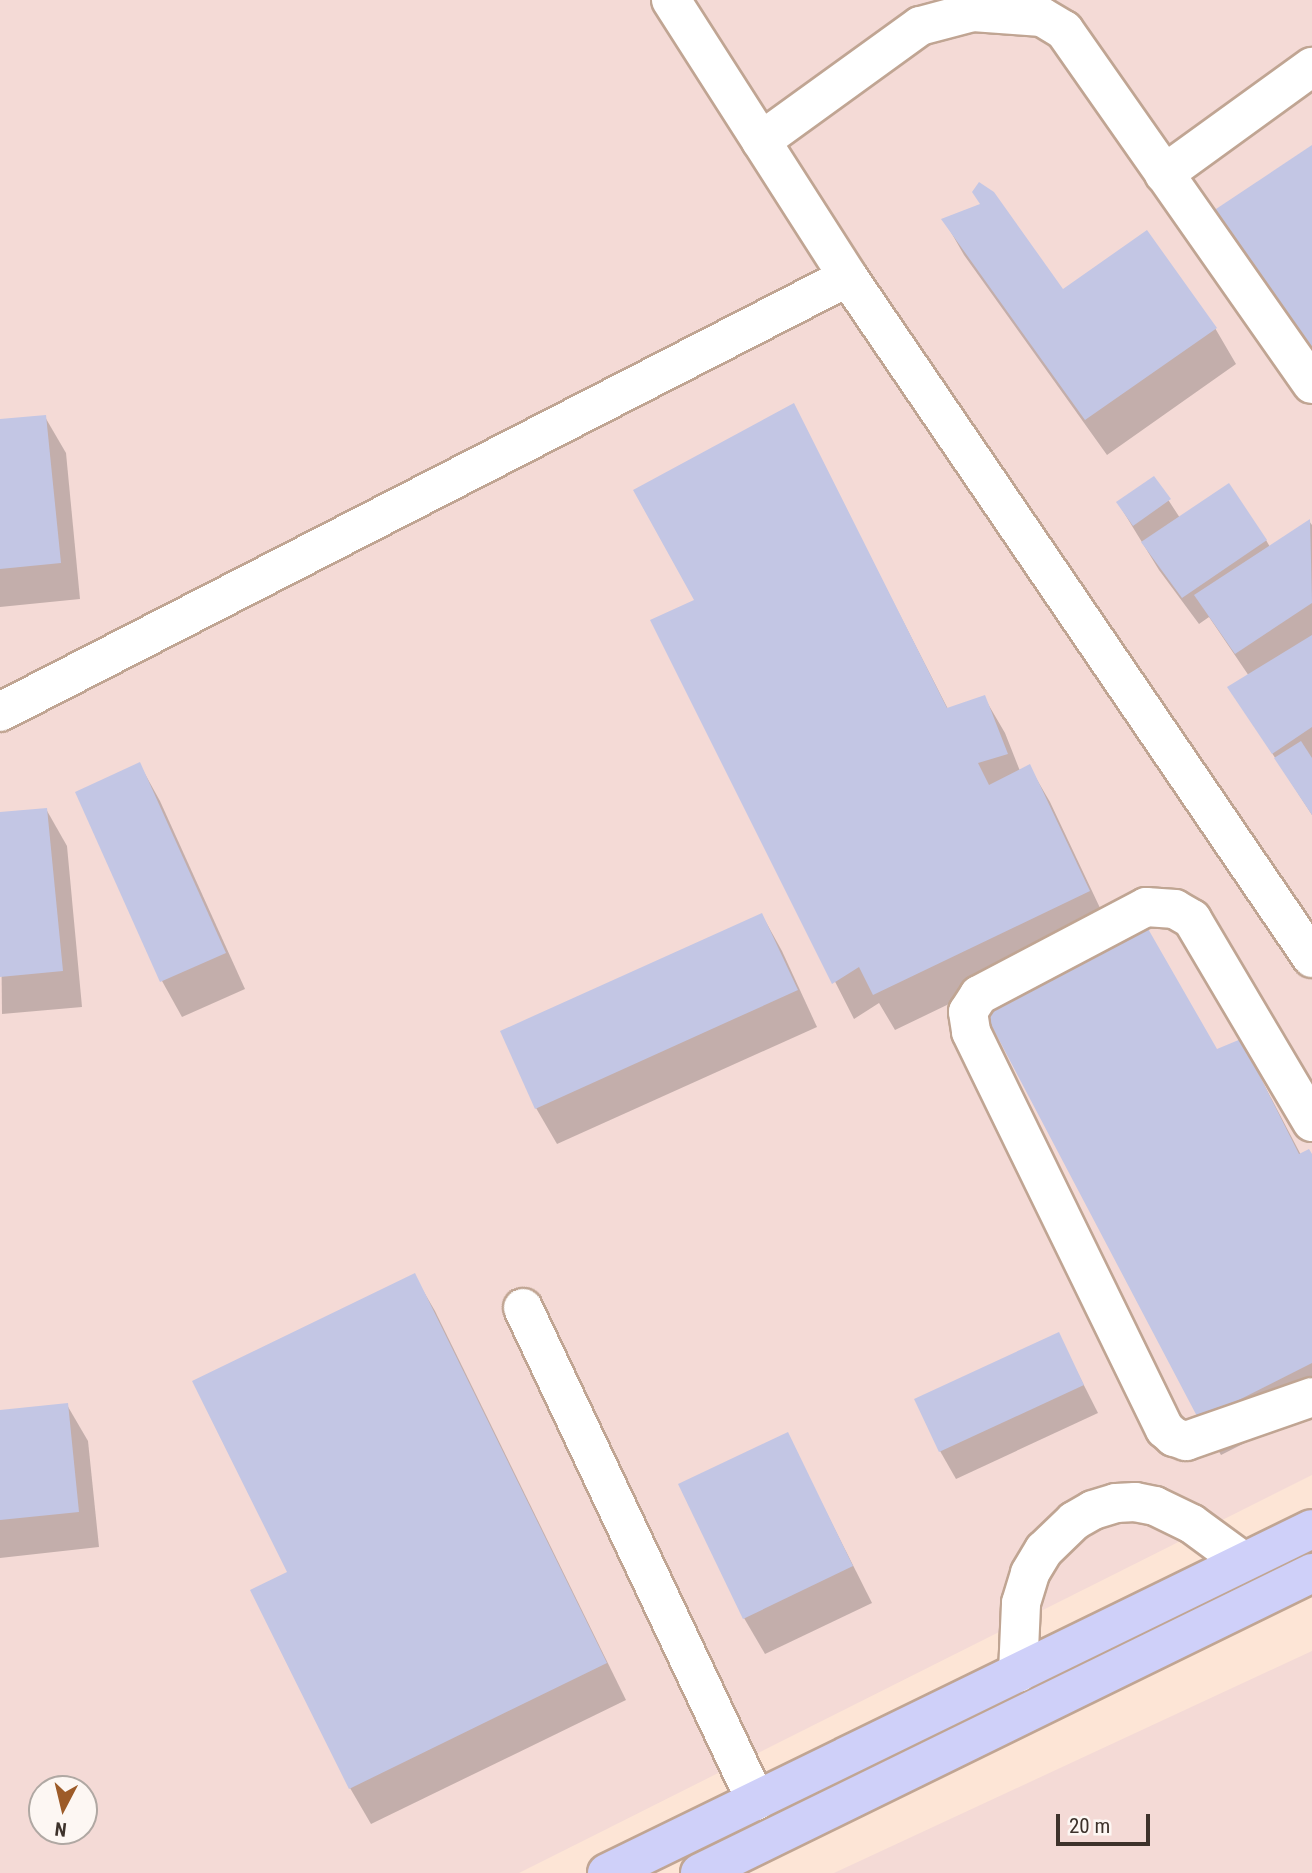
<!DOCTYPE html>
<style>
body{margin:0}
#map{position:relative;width:1312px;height:1873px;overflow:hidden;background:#fde5d6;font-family:"Roboto Condensed",sans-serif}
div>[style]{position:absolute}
.industrial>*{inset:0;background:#f4dad6}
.shadow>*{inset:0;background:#0003}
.building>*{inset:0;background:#c3c6e4}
.roads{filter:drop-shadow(2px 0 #c0a593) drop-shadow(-2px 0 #c0a593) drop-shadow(0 2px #c0a593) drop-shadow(0 -2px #c0a593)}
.minor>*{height:38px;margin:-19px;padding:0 19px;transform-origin:19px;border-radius:19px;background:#fff}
.major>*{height:38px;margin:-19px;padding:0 19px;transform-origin:19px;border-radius:19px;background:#cfd0f9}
span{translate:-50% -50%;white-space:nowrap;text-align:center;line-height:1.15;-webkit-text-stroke:7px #fdf7f3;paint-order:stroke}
.north{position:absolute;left:28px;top:1775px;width:70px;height:70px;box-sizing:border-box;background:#fdf7f3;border:2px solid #b0a8a3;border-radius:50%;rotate:187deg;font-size:19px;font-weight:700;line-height:28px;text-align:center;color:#3d322b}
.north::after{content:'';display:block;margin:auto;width:24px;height:32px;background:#9d5b28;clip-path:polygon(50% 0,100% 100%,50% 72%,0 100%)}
.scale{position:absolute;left:1056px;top:1814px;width:94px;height:32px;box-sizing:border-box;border:4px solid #3d322b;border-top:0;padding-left:9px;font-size:21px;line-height:24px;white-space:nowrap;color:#3d322b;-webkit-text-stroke:5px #fdf7f3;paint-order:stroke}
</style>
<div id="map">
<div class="industrial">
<i style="clip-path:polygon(evenodd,0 0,1312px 0,1312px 1475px,519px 1873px,0 1873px,0 0,42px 1789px,84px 1789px,84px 1831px,42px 1831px,42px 1789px)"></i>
<i style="clip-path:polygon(1312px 1651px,1312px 1873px,834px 1873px)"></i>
</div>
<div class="shadow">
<i style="clip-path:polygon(944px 220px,1062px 292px,1215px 328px,1236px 364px,1107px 455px,964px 255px)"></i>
<i style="clip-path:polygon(793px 406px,948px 709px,984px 697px,1005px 733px,1020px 771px,1029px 766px,1050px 802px,1109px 927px,895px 1030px,879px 1003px,854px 1019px,652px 621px,696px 601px)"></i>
<i style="clip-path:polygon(45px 417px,66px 453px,80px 599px,0 607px,0 421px)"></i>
<i style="clip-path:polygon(1154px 478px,1180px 518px,1266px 540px,1270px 547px,1309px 521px,1312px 525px,1312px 815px,1230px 688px,1249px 676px,1209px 617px,1199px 624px,1159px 570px,1118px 503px)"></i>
<i style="clip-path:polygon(140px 765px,160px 801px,245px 989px,182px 1017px,162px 981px)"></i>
<i style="clip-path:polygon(46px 809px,67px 846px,82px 1007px,2px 1014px,0 814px)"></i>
<i style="clip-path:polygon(762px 915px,782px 951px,817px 1027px,557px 1144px,536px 1108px)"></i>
<i style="clip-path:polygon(1241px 1041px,1301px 1155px,1312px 1156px,1312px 1409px,1221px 1455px,1200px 1419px,1217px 1051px)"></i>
<i style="clip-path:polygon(414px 1275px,435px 1311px,626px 1700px,371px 1824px,350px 1788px,289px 1573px)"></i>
<i style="clip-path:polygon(1058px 1334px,1098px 1413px,956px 1479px,940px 1451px)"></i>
<i style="clip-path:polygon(67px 1405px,88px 1441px,99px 1547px,0 1558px,0 1412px)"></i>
<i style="clip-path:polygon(787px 1434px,872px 1603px,765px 1654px,744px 1618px)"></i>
</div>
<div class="building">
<i style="clip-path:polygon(1312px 145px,1312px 358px,1213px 211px)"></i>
<i style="clip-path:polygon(979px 182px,994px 192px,1063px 289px,1147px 230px,1217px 328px,1085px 420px,941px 219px,980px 204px,972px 192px)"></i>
<i style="clip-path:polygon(794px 403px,947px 708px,985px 695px,1008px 754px,978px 763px,989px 785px,1030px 764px,1090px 891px,873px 995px,859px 967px,832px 984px,650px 620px,694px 600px,633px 490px)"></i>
<i style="clip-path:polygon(46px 415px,61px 563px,0 569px,0 419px)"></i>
<i style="clip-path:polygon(1154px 476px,1171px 499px,1133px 526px,1116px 502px)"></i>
<i style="clip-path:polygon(1229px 483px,1267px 540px,1182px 598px,1141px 542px)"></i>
<i style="clip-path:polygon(1310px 519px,1312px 603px,1235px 654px,1194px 595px)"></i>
<i style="clip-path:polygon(1312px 635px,1312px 727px,1272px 754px,1227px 687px)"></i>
<i style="clip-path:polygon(1301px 741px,1312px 758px,1312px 815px,1274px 758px)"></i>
<i style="clip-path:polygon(140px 762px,226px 953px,160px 982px,75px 792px)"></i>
<i style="clip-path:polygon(47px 808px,63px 971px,0 977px,0 812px)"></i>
<i style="clip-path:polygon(762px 913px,798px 990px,535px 1109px,500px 1031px)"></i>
<i style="clip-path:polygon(1147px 927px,1217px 1049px,1241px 1039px,1299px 1154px,1309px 1149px,1312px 1154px,1312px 1363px,1199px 1420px,987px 1017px,986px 1007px)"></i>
<i style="clip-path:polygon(415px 1273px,607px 1663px,349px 1789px,250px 1590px,287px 1572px,192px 1381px)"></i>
<i style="clip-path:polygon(1059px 1332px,1084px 1385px,939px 1452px,914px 1399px)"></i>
<i style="clip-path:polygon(68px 1403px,79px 1512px,0 1520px,0 1410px)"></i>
<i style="clip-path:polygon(788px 1432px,853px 1566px,743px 1619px,678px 1484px)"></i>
</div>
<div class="roads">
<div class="minor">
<i style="left:671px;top:0;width:329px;rotate:57.4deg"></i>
<i style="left:848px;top:277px;width:824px;rotate:55.73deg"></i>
<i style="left:761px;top:141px;width:196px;rotate:-35.9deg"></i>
<i style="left:920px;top:26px;width:55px;rotate:-14.8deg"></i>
<i style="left:973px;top:12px;width:69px;rotate:4.1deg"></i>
<i style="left:1042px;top:17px;width:26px;rotate:31deg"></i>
<i style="left:1064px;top:30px;width:432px;rotate:55deg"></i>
<i style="left:1164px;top:174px;width:183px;rotate:-35.9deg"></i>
<i style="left:0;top:712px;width:953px;rotate:-27.16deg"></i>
<i style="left:1312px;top:1122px;width:236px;rotate:-120.6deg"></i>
<i style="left:1192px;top:919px;width:20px;rotate:-150deg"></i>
<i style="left:1175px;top:909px;width:29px;rotate:-176deg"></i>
<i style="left:1146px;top:907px;width:189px;rotate:152.2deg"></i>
<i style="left:979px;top:995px;width:20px;rotate:123deg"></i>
<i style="left:968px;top:1012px;width:20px;rotate:81deg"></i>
<i style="left:971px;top:1032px;width:442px;rotate:64deg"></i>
<i style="left:1165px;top:1429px;width:12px;rotate:42deg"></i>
<i style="left:1174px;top:1437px;width:13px;rotate:18deg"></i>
<i style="left:1186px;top:1441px;width:133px;rotate:-19.2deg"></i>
<i style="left:523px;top:1308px;width:545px;rotate:64.7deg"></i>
<i style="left:1018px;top:1673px;width:70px;rotate:-87.5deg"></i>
<i style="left:1021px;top:1603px;width:31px;rotate:-73deg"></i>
<i style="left:1030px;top:1573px;width:27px;rotate:-59deg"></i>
<i style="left:1044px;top:1550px;width:42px;rotate:-44deg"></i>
<i style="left:1074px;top:1521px;width:22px;rotate:-30deg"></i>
<i style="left:1093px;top:1510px;width:24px;rotate:-17deg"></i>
<i style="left:1116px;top:1503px;width:19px;rotate:-3deg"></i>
<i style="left:1135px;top:1502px;width:20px;rotate:11deg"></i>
<i style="left:1155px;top:1506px;width:41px;rotate:25.9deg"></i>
<i style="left:1192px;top:1524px;width:64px;rotate:36.2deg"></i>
</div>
<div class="major">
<i style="left:607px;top:1873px;width:784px;rotate:-26.01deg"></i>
<i style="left:700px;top:1873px;width:682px;rotate:-26.11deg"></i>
</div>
</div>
<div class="north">N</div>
<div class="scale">20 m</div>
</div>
